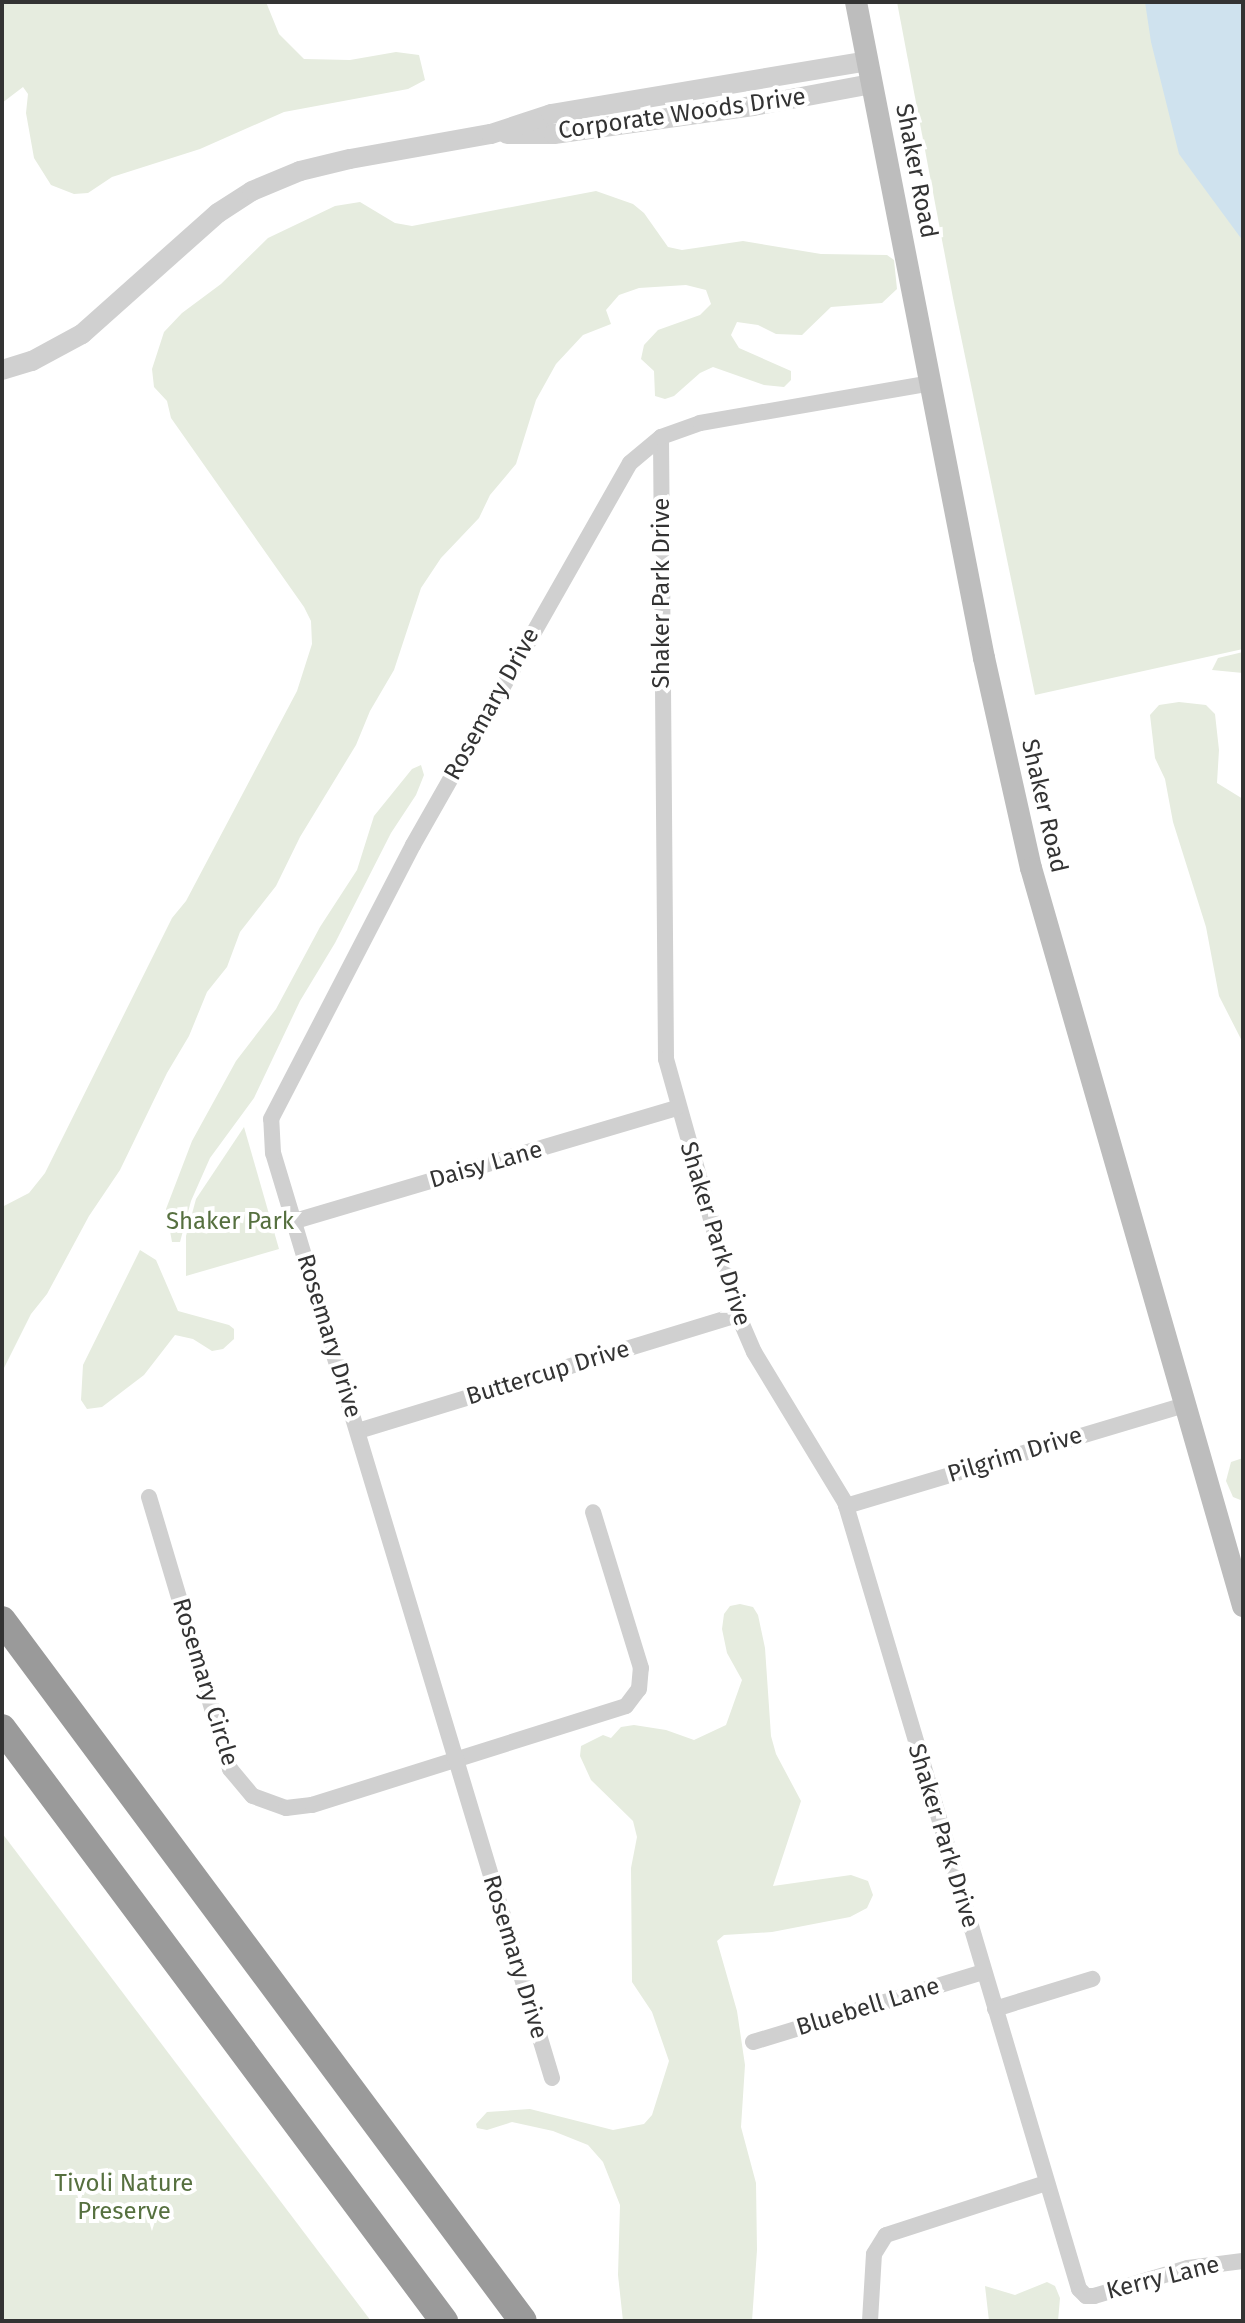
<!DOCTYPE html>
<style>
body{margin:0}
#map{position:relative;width:1245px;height:2323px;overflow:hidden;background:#fff;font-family:"Fira Sans",sans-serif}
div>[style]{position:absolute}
.green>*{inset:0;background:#e6ecdf}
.water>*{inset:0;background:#cfe2ee}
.minor>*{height:16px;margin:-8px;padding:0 8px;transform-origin:8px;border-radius:8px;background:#d0d0d0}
.tertiary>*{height:20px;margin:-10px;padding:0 10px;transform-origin:10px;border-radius:10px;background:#d0d0d0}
.secondary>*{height:22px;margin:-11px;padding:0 11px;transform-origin:11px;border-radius:11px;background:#bdbdbd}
.motorway>*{height:28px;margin:-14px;padding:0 14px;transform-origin:14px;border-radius:14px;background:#9a9a9a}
span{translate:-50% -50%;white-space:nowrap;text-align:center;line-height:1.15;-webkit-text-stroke:8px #fff;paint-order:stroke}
.street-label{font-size:24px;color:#333}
.park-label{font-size:24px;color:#56703f}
.frame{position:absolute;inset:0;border:4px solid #333;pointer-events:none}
</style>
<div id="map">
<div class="green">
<i style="clip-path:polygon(2px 2px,266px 2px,279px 34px,304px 59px,350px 60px,396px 52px,419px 55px,425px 80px,408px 89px,284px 112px,200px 149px,112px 177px,88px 193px,74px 194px,51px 185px,34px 158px,26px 113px,28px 94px,23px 87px,2px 103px)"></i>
<i style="clip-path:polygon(897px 2px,1243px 2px,1243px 649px,1035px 695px,953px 298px)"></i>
<i style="clip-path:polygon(596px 191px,633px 204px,644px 213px,668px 247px,682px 250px,743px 241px,821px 254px,887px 255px,894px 260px,897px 289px,882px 303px,831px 307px,802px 335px,776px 334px,758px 325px,737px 322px,731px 335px,739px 348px,791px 371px,791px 380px,784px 387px,764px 385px,713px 367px,700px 373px,674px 396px,665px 399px,655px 396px,654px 371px,641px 359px,644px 345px,658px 330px,700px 315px,711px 304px,706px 290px,686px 285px,639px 288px,619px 295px,606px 310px,611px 324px,583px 335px,556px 364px,536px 400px,516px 464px,490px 495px,479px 518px,441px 558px,421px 588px,394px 670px,370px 711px,356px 745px,300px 837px,276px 886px,240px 932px,227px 967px,207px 992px,189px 1036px,167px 1073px,120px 1170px,89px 1216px,47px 1294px,31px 1314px,2px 1372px,2px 1207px,29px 1193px,45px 1173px,172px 918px,186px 901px,297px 691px,312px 644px,311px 621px,304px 607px,171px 418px,167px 401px,154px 387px,152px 369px,164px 332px,182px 313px,221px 284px,268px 238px,335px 206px,360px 202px,395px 223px,412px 226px)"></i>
<i style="clip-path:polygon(1243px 652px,1243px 673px,1212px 670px,1218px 658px)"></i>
<i style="clip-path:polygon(1179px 702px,1206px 705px,1215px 714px,1219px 750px,1217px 783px,1243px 799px,1243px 1043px,1219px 996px,1206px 927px,1173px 822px,1165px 779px,1155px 758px,1150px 715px,1159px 705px)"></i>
<i style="clip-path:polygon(421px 765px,424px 775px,416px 795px,391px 833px,335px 943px,300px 1001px,254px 1098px,210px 1158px,191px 1201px,180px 1242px,172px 1242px,166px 1209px,192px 1141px,236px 1061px,276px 1009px,320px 927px,357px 870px,374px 816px,412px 769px)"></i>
<i style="clip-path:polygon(244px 1127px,279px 1249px,186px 1276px,186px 1236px,196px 1199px)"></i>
<i style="clip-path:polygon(140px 1250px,156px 1260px,178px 1311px,229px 1325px,234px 1329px,234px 1339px,223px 1349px,212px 1351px,193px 1339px,175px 1335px,144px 1375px,102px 1407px,87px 1409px,81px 1400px,83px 1365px)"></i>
<i style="clip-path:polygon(1243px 1458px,1243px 1501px,1233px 1497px,1226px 1481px,1231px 1462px)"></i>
<i style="clip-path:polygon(740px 1604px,753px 1607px,758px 1615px,765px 1648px,771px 1736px,776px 1754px,801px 1801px,773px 1886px,851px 1875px,868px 1881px,873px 1895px,867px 1908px,850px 1917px,772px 1932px,724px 1935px,717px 1941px,737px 2011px,745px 2065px,741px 2127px,756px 2183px,757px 2250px,752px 2321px,623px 2321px,618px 2275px,620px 2205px,603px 2162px,588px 2145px,553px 2131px,512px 2122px,487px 2130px,477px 2128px,476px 2124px,487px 2112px,530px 2109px,613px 2130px,644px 2124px,652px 2115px,669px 2061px,652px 2012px,632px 1982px,631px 1868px,637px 1837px,633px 1821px,591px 1780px,580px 1756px,581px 1746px,603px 1735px,611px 1738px,621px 1727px,634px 1725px,666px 1730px,694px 1740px,726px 1725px,742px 1680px,727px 1653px,722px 1629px,724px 1614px,730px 1606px)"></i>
<i style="clip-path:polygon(2px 1833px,371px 2321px,2px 2321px)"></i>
<i style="clip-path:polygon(1047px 2282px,1055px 2286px,1060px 2298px,1058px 2321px,989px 2321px,985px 2286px,1015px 2295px)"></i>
</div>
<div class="water">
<i style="clip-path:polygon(1145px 2px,1243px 2px,1243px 241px,1179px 154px,1151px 42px)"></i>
</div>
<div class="minor">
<i style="left:661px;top:437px;width:622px;rotate:89.54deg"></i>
<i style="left:666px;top:1059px;width:266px;rotate:74.3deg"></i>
<i style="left:738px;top:1315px;width:40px;rotate:66.6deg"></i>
<i style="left:754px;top:1352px;width:175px;rotate:58.8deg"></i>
<i style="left:845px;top:1502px;width:821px;rotate:73.44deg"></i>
<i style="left:1079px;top:2289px;width:10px;rotate:45deg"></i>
<i style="left:1086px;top:2296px;width:8px"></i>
<i style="left:1094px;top:2296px;width:98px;rotate:-16.6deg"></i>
<i style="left:1188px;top:2268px;width:55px;rotate:-7.3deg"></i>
<i style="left:295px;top:1221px;width:398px;rotate:-16.5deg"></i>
<i style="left:358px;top:1431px;width:397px;rotate:-17deg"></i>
<i style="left:149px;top:1497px;width:284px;rotate:73.4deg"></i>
<i style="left:230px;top:1769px;width:35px;rotate:50deg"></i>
<i style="left:253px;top:1796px;width:35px;rotate:20deg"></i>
<i style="left:286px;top:1808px;width:26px;rotate:-7deg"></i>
<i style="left:312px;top:1805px;width:329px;rotate:-17.5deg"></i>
<i style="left:626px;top:1706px;width:21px;rotate:-53deg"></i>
<i style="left:639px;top:1689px;width:21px;rotate:-85deg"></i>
<i style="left:641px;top:1668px;width:163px;rotate:-107.1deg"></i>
<i style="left:846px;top:1506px;width:353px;rotate:-16.6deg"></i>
<i style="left:995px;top:2009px;width:102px;rotate:-17.2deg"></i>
<i style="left:753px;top:2042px;width:241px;rotate:-16.9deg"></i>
<i style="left:552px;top:2078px;width:966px;rotate:-106.78deg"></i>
<i style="left:273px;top:1153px;width:34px;rotate:-93deg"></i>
<i style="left:271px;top:1119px;width:309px;rotate:-62.6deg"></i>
<i style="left:413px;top:845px;width:439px;rotate:-60.4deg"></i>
<i style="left:630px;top:463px;width:40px;rotate:-40deg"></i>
<i style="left:661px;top:437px;width:41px;rotate:-19.7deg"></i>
<i style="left:700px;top:423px;width:235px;rotate:-9.8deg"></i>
<i style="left:870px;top:2321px;width:67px;rotate:-86.6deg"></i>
<i style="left:874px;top:2254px;width:22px;rotate:-58deg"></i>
<i style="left:886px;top:2235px;width:168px;rotate:-18deg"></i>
</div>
<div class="tertiary">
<i style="left:507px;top:134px;width:47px"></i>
<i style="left:554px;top:134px;width:201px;rotate:-8deg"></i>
<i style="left:753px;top:106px;width:121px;rotate:-10.5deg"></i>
<i style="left:2px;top:370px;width:31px;rotate:-17deg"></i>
<i style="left:32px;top:361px;width:57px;rotate:-28.4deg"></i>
<i style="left:82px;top:334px;width:182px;rotate:-41.7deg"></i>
<i style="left:218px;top:213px;width:40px;rotate:-32.9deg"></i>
<i style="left:252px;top:191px;width:52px;rotate:-22.6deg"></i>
<i style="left:300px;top:171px;width:51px;rotate:-13.5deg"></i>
<i style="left:350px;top:159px;width:143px;rotate:-10.1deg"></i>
<i style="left:491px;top:134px;width:63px;rotate:-18.4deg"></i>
<i style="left:551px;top:114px;width:321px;rotate:-9.5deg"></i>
</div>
<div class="secondary">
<i style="left:856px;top:2px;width:668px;rotate:78.96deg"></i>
<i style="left:984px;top:658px;width:215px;rotate:77.4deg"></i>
<i style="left:1031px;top:868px;width:768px;rotate:73.97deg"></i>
</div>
<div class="motorway">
<i style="left:2px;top:1620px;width:873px;rotate:53.38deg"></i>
<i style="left:2px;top:1728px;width:740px;rotate:53.3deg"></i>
</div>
<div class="street-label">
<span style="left:682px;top:114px;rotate:-8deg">Corporate Woods Drive</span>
<span style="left:916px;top:171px;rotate:79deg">Shaker Road</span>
<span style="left:662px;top:593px;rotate:-90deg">Shaker Park Drive</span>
<span style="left:492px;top:704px;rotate:-61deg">Rosemary Drive</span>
<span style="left:1044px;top:806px;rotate:77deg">Shaker Road</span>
<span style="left:486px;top:1165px;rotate:-16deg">Daisy Lane</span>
<span style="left:715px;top:1234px;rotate:73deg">Shaker Park Drive</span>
<span style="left:329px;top:1336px;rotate:73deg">Rosemary Drive</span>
<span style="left:548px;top:1373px;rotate:-17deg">Buttercup Drive</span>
<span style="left:1015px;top:1455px;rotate:-17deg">Pilgrim Drive</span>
<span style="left:205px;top:1682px;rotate:73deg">Rosemary Circle</span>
<span style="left:943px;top:1836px;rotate:73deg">Shaker Park Drive</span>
<span style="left:515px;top:1957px;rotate:73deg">Rosemary Drive</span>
<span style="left:868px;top:2007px;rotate:-17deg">Bluebell Lane</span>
<span style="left:1163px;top:2278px;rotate:-14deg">Kerry Lane</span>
</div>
<div class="park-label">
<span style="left:230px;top:1222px">Shaker Park</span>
<span style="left:124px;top:2198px">Tivoli Nature<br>Preserve</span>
</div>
<div class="frame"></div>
</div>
